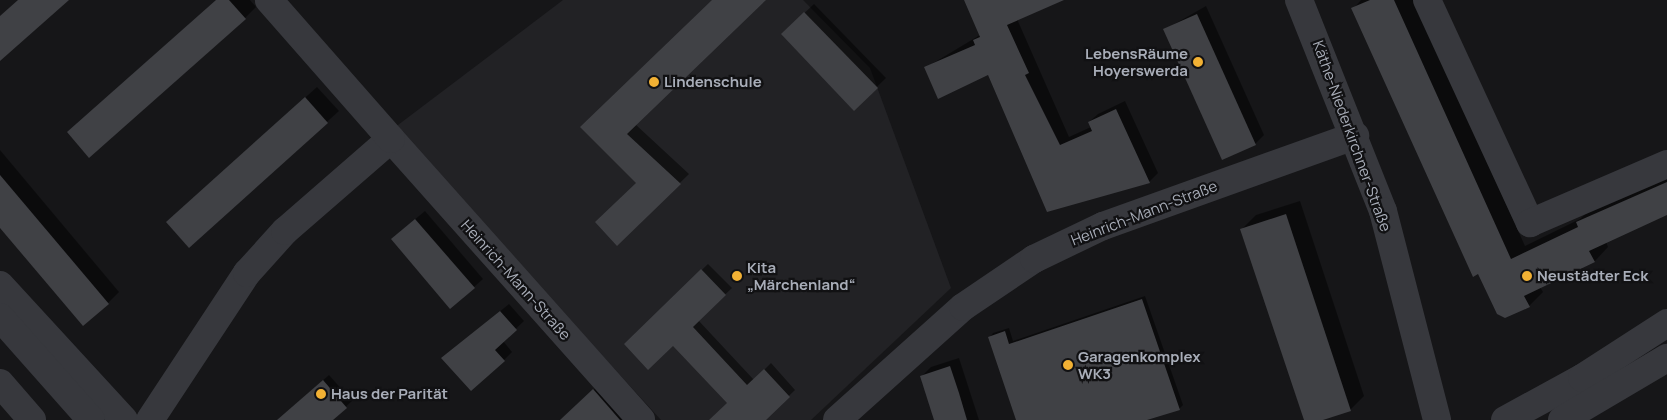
<!DOCTYPE html>
<meta charset="utf-8">
<style>
body{margin:0}
#map{position:relative;width:1667px;height:420px;overflow:hidden;background:#161618;font-family:Manrope,sans-serif}
div>[style]{position:absolute}
.built>*{inset:0;background:#222225}
.shadow>*{inset:0;background:#0007}
.building>*{inset:0;background:#404145}
.minor>*{height:28px;margin:-14px;padding:0 14px;transform-origin:14px;border-radius:14px;background:#37383d}
.dots>*{width:14px;height:14px;translate:-50% -50%;box-sizing:border-box;border:2px solid #111113;border-radius:50%}
span{translate:-50% -50%;white-space:nowrap;text-align:center;line-height:1.15;-webkit-text-stroke:4.5px #111113;paint-order:stroke}
.poi-label{font-size:15px;color:#a8adb8;font-weight:700}
.right{translate:-100% -50%;text-align:right}
.left{translate:0 -50%;text-align:left}
.street-label{font-size:15px;color:#a8adb8}
</style>
<div id="map">
<div class="built">
<i style="clip-path:polygon(563px 0,803px 0,870px 68px,951px 288px,811px 420px,661px 420px,394px 128px)"></i>
</div>
<div class="shadow">
<i style="clip-path:polygon(216px 0,250px 0,256px 7px,245px 18px)"></i>
<i style="clip-path:polygon(713px 0,764px 0,635px 124px,689px 174px,617px 244px,637px 182px,582px 127px)"></i>
<i style="clip-path:polygon(965px 0,1061px 0,1017px 19px,1069px 137px,1091px 127px,1089px 122px,1098px 114px,1125px 101px,1158px 173px,1150px 181px,1048px 210px,989px 73px,925px 68px,980px 35px)"></i>
<i style="clip-path:polygon(1361px 0,1414px 0,1525px 246px,1580px 219px,1592px 208px,1667px 175px,1667px 214px,1606px 242px,1608px 247px,1595px 261px,1540px 287px,1543px 292px,1529px 306px,1353px 9px)"></i>
<i style="clip-path:polygon(814px 4px,886px 78px,854px 109px,782px 34px)"></i>
<i style="clip-path:polygon(1206px 6px,1264px 135px,1255px 144px,1164px 30px)"></i>
<i style="clip-path:polygon(317px 87px,339px 111px,189px 246px,179px 211px)"></i>
<i style="clip-path:polygon(0 150px,119px 292px,108px 303px,0 226px)"></i>
<i style="clip-path:polygon(1300px 201px,1364px 396px,1350px 410px,1319px 420px,1305px 420px,1242px 229px,1256px 215px)"></i>
<i style="clip-path:polygon(425px 211px,483px 279px,474px 287px,401px 231px)"></i>
<i style="clip-path:polygon(708px 264px,732px 288px,698px 320px,754px 380px,771px 363px,795px 390px,764px 420px,711px 420px,729px 403px,673px 344px,625px 344px)"></i>
<i style="clip-path:polygon(1145px 296px,1183px 405px,1179px 409px,1143px 420px,1018px 420px,990px 337px,993px 333px,1009px 328px,1013px 341px)"></i>
<i style="clip-path:polygon(509px 304px,524px 321px,503px 341px,512px 352px,504px 360px,443px 358px)"></i>
<i style="clip-path:polygon(959px 358px,979px 420px,936px 420px,922px 376px,931px 367px)"></i>
<i style="clip-path:polygon(329px 375px,352px 401px,331px 420px,278px 420px)"></i>
<i style="clip-path:polygon(600px 384px,635px 420px,561px 420px)"></i>
</div>
<div class="building">
<i style="clip-path:polygon(18px 0,69px 0,0 61px,0 16px)"></i>
<i style="clip-path:polygon(216px 0,229px 0,246px 19px,89px 158px,67px 132px)"></i>
<i style="clip-path:polygon(712px 0,766px 0,627px 134px,681px 184px,617px 246px,595px 222px,636px 183px,580px 127px)"></i>
<i style="clip-path:polygon(964px 0,1064px 0,1007px 25px,1029px 73px,1025px 75px,1060px 145px,1092px 131px,1088px 122px,1116px 109px,1150px 183px,1047px 212px,988px 75px,938px 99px,924px 67px,975px 45px,973px 40px,980px 37px)"></i>
<i style="clip-path:polygon(1370px 0,1394px 0,1511px 259px,1578px 227px,1576px 222px,1667px 182px,1667px 215px,1589px 251px,1595px 262px,1524px 296px,1530px 307px,1505px 318px,1497px 314px,1478px 274px,1473px 277px,1351px 8px)"></i>
<i style="clip-path:polygon(804px 12px,878px 88px,854px 111px,781px 34px)"></i>
<i style="clip-path:polygon(1197px 14px,1256px 145px,1222px 160px,1163px 29px)"></i>
<i style="clip-path:polygon(305px 97px,328px 123px,189px 248px,166px 222px)"></i>
<i style="clip-path:polygon(0 175px,109px 304px,83px 326px,0 228px)"></i>
<i style="clip-path:polygon(1286px 214px,1351px 411px,1323px 420px,1304px 420px,1240px 229px)"></i>
<i style="clip-path:polygon(415px 219px,475px 288px,450px 309px,391px 239px)"></i>
<i style="clip-path:polygon(701px 269px,726px 295px,693px 327px,747px 385px,764px 369px,790px 397px,766px 420px,709px 420px,727px 403px,673px 346px,648px 370px,624px 344px)"></i>
<i style="clip-path:polygon(1142px 299px,1180px 410px,1147px 420px,1016px 420px,988px 337px,1005px 331px,1009px 344px)"></i>
<i style="clip-path:polygon(500px 311px,517px 330px,495px 350px,505px 361px,471px 391px,441px 358px)"></i>
<i style="clip-path:polygon(950px 366px,959px 393px,967px 420px,934px 420px,920px 376px)"></i>
<i style="clip-path:polygon(323px 380px,347px 408px,333px 420px,277px 420px)"></i>
<i style="clip-path:polygon(593px 389px,620px 420px,560px 420px)"></i>
</div>
<div class="minor">
<i style="left:1299px;top:0;width:227px;rotate:68.3deg"></i>
<i style="left:1383px;top:211px;width:216px;rotate:75.5deg"></i>
<i style="left:1427px;top:0;width:246px;rotate:65.2deg"></i>
<i style="left:1530px;top:223px;width:149px;rotate:-23.3deg"></i>
<i style="left:391px;top:139px;width:376px;rotate:48.3deg"></i>
<i style="left:0;top:285px;width:183px;rotate:47.4deg"></i>
<i style="left:0;top:317px;width:137px;rotate:48.5deg"></i>
<i style="left:0;top:383px;width:49px;rotate:49.1deg"></i>
<i style="left:150px;top:420px;width:176px;rotate:-56.6deg"></i>
<i style="left:247px;top:273px;width:57px;rotate:-47.9deg"></i>
<i style="left:285px;top:231px;width:140px;rotate:-41deg"></i>
<i style="left:391px;top:139px;width:185px;rotate:-131.3deg"></i>
<i style="left:837px;top:420px;width:169px;rotate:-41.9deg"></i>
<i style="left:963px;top:307px;width:86px;rotate:-34.1deg"></i>
<i style="left:1034px;top:259px;width:76px;rotate:-25.6deg"></i>
<i style="left:1103px;top:226px;width:268px;rotate:-19.7deg"></i>
<i style="left:1505px;top:420px;width:88px;rotate:-28.6deg"></i>
<i style="left:1582px;top:378px;width:101px;rotate:-32.9deg"></i>
<i style="left:1562px;top:420px;width:122px;rotate:-30.6deg"></i>
</div>
<div class="dots">
<i style="left:1198px;top:62px;background:#f2b134"></i>
<i style="left:654px;top:82px;background:#f2b134"></i>
<i style="left:737px;top:276px;background:#f2b134"></i>
<i style="left:1527px;top:276px;background:#f2b134"></i>
<i style="left:1068px;top:365px;background:#f2b134"></i>
<i style="left:321px;top:394px;background:#f2b134"></i>
</div>
<div class="poi-label">
<span class="right" style="left:1188px;top:62px">LebensRäume<br>Hoyerswerda</span>
<span class="left" style="left:664px;top:82px">Lindenschule</span>
<span class="left" style="left:747px;top:276px">Kita<br>„Märchenland“</span>
<span class="left" style="left:1537px;top:276px">Neustädter Eck</span>
<span class="left" style="left:1078px;top:365px">Garagenkomplex<br>WK3</span>
<span class="left" style="left:331px;top:394px">Haus der Parität</span>
</div>
<div class="street-label">
<span style="left:1352px;top:136px;rotate:70deg">Käthe-Niederkirchner-Straße</span>
<span style="left:1144px;top:213px;rotate:-21deg">Heinrich-Mann-Straße</span>
<span style="left:516px;top:280px;rotate:48deg">Heinrich-Mann-Straße</span>
</div>
</div>
